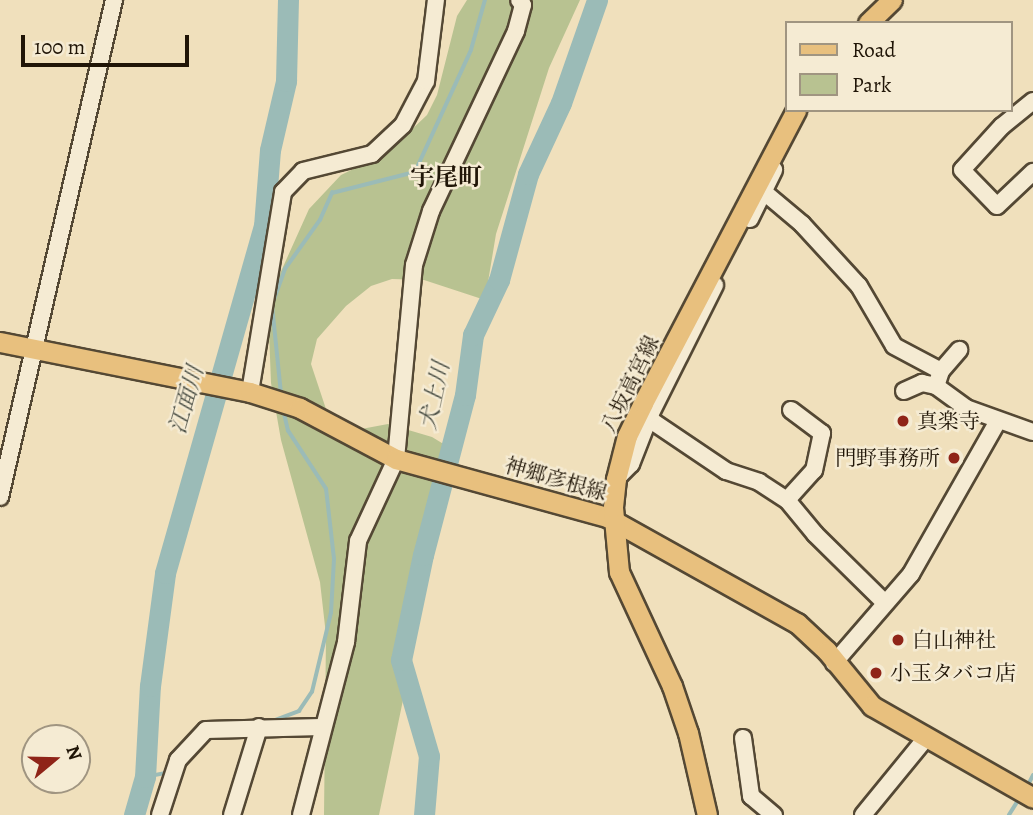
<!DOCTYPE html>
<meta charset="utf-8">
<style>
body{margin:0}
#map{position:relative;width:1033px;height:815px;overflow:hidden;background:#f0e0bc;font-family:Alegreya,"Noto Serif JP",serif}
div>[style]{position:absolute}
.green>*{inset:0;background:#b8c291}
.stream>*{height:3.5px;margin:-1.75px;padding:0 1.75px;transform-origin:1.75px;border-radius:1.75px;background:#9bbbb7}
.river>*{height:21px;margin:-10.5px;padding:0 10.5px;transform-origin:10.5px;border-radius:10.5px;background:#9bbbb7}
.roads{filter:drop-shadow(2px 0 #544834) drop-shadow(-2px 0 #544834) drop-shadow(0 2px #544834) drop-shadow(0 -2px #544834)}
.minor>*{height:16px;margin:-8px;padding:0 8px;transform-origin:8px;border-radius:8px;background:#f5ebd3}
.major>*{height:19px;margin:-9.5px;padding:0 9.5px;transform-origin:9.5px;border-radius:9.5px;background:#e8c07e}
.dots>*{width:19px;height:19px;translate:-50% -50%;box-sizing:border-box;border:4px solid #f5ebd3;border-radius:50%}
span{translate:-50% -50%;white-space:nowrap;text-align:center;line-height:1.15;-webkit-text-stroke:5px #f5ebd3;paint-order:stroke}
.street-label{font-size:21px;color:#201507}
.poi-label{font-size:21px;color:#201507}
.left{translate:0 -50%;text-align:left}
.right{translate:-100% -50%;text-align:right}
.water-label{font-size:23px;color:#4b4f45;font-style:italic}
.quarter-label{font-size:24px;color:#201507;font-weight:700}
.legend{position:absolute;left:785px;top:21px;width:228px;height:91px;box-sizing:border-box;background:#f5ebd3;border:2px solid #a09581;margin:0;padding:9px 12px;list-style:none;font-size:21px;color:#201507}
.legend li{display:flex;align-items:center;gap:14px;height:35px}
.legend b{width:35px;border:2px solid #a09581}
.north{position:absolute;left:21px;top:724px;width:70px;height:70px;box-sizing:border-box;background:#f5ebd3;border:2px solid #a09581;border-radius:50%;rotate:71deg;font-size:19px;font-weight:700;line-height:28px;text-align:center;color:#201507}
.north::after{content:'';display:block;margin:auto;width:24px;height:32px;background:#8f2418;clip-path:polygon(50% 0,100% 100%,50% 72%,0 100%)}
.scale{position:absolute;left:21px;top:35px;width:168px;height:32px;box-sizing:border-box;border:4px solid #201507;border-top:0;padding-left:9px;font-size:21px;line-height:24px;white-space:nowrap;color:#201507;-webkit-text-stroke:5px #f5ebd3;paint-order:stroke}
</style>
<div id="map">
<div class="green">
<i style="clip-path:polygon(467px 0,580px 0,549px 68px,496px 234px,485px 300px,424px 280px,392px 279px,371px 286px,346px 306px,317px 339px,311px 364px,327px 412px,356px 430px,388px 424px,432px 437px,455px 451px,379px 815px,324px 815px,326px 635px,320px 582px,281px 440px,271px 383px,269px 332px,274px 287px,309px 209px,341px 175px,388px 152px,427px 115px,437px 95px,457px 16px)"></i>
</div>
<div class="stream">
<i style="left:281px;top:394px;width:89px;rotate:-95.8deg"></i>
<i style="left:272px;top:305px;width:38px;rotate:-70deg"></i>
<i style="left:285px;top:269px;width:60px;rotate:-54.5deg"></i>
<i style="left:320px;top:220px;width:30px;rotate:-66deg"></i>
<i style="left:332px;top:193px;width:86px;rotate:-14.2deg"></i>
<i style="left:415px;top:172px;width:134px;rotate:-65.3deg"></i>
<i style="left:471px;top:50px;width:52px;rotate:-74.4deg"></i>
<i style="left:273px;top:721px;width:28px;rotate:-21deg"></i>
<i style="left:299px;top:711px;width:23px;rotate:-56deg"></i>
<i style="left:312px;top:692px;width:81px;rotate:-76.5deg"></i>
<i style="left:331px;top:613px;width:54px;rotate:-86.8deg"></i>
<i style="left:334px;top:559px;width:70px;rotate:-96.5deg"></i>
<i style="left:326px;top:489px;width:69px;rotate:-123.2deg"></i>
<i style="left:288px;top:431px;width:23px;rotate:-103deg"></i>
<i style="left:204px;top:723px;width:41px;rotate:-2.8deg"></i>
<i style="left:145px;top:777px;width:21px;rotate:-11deg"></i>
<i style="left:1027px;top:787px;width:13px;rotate:-63deg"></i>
<i style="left:1009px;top:815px;width:19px;rotate:-58deg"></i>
</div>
<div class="river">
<i style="left:134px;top:815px;width:40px;rotate:-74deg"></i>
<i style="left:145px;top:777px;width:91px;rotate:-86.9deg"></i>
<i style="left:150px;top:686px;width:114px;rotate:-82.4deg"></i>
<i style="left:165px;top:573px;width:361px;rotate:-74.1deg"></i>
<i style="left:264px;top:226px;width:76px;rotate:-85.5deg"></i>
<i style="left:270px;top:150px;width:71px;rotate:-76.9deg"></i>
<i style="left:286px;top:81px;width:81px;rotate:-88.6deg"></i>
<i style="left:424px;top:815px;width:59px;rotate:-85.2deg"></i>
<i style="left:429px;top:756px;width:100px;rotate:-106.3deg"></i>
<i style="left:401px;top:660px;width:107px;rotate:-78.2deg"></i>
<i style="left:423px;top:555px;width:165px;rotate:-75.3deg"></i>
<i style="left:465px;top:395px;width:61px;rotate:-82.4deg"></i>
<i style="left:473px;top:335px;width:61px;rotate:-64.7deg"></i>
<i style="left:499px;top:280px;width:110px;rotate:-74.7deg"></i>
<i style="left:528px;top:174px;width:78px;rotate:-65.1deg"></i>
<i style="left:561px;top:103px;width:109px;rotate:-70.7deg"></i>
</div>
<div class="roads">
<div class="minor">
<i style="left:1033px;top:101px;width:40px;rotate:141deg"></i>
<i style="left:1002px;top:126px;width:59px;rotate:132.3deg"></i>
<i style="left:962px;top:170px;width:50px;rotate:45.8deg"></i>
<i style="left:997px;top:206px;width:50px;rotate:-43.4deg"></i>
<i style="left:764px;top:192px;width:50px;rotate:40.1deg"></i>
<i style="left:802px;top:224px;width:84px;rotate:47.4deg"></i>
<i style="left:859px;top:286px;width:69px;rotate:59.7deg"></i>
<i style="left:894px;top:346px;width:53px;rotate:28deg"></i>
<i style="left:941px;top:371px;width:16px;rotate:108deg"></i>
<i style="left:936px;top:386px;width:37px;rotate:36deg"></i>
<i style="left:966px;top:408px;width:71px;rotate:19.7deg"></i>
<i style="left:750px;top:219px;width:55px;rotate:-63.9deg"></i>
<i style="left:941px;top:371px;width:28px;rotate:-49deg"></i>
<i style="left:904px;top:391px;width:20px;rotate:-24deg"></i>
<i style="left:922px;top:383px;width:14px;rotate:12deg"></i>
<i style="left:250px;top:392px;width:203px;rotate:-80.6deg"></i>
<i style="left:283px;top:192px;width:29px;rotate:-46deg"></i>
<i style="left:303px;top:171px;width:71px;rotate:-13.8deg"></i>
<i style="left:372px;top:154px;width:42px;rotate:-43.1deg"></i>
<i style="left:403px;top:125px;width:50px;rotate:-62.4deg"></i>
<i style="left:426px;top:81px;width:82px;rotate:-83deg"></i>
<i style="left:791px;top:410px;width:39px;rotate:37deg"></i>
<i style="left:822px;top:433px;width:38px;rotate:102deg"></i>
<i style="left:814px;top:470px;width:40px;rotate:132deg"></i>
<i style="left:787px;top:500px;width:44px;rotate:50.5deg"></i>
<i style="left:815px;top:534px;width:98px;rotate:44.6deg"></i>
<i style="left:649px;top:419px;width:93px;rotate:34deg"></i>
<i style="left:726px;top:471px;width:35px;rotate:18deg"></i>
<i style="left:759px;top:482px;width:33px;rotate:33deg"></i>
<i style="left:616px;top:479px;width:21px;rotate:-45deg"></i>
<i style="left:631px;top:464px;width:55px;rotate:-68.6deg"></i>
<i style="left:651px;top:413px;width:143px;rotate:-63.4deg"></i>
<i style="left:0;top:497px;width:510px;rotate:-77.08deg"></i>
<i style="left:834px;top:663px;width:118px;rotate:-49.1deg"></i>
<i style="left:911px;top:574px;width:176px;rotate:-60.4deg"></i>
<i style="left:743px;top:738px;width:59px;rotate:82.1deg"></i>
<i style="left:751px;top:796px;width:30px;rotate:40deg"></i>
<i style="left:160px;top:815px;width:58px;rotate:-71.9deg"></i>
<i style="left:178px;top:760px;width:41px;rotate:-47deg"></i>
<i style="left:206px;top:730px;width:115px;rotate:-1.5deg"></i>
<i style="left:232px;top:815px;width:92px;rotate:-72.9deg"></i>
<i style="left:301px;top:815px;width:179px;rotate:-75.4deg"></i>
<i style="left:346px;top:642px;width:102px;rotate:-83.2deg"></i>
<i style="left:358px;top:541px;width:90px;rotate:-65.1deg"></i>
<i style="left:396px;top:459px;width:195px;rotate:-84.7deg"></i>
<i style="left:414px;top:265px;width:57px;rotate:-72.5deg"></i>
<i style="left:431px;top:211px;width:199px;rotate:-64.7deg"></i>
<i style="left:516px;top:31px;width:27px;rotate:-75deg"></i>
<i style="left:523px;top:5px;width:6px;rotate:-129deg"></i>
<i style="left:863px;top:815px;width:99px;rotate:-50.7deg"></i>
</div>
<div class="major">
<i style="left:868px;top:23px;width:33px;rotate:-44deg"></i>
<i style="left:0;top:342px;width:255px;rotate:11.3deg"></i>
<i style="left:250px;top:392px;width:52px;rotate:17.7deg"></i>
<i style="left:300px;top:408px;width:109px;rotate:28deg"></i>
<i style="left:396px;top:459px;width:219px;rotate:15.4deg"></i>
<i style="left:607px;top:517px;width:218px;rotate:29.2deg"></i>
<i style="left:797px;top:623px;width:41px;rotate:43deg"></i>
<i style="left:827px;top:651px;width:71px;rotate:50.7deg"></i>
<i style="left:872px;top:706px;width:185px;rotate:29.7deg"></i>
<i style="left:707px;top:815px;width:84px;rotate:-103deg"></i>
<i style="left:688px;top:733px;width:50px;rotate:-108.8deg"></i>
<i style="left:672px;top:686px;width:126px;rotate:-114.9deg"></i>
<i style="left:619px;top:572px;width:65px;rotate:-95.3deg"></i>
<i style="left:613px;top:507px;width:28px;rotate:-84deg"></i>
<i style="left:616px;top:479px;width:44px;rotate:-75.7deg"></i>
<i style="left:627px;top:436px;width:37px;rotate:-64deg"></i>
<i style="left:643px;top:403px;width:331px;rotate:-62.4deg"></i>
</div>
</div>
<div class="dots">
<i style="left:903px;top:421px;background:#8f2418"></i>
<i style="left:954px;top:458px;background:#8f2418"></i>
<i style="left:898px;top:640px;background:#8f2418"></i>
<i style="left:876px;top:673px;background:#8f2418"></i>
</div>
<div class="street-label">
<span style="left:630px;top:384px;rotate:-64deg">八坂高宮線</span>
<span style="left:556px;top:479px;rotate:16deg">神郷彦根線</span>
</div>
<div class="poi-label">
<span class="left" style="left:917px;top:421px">真楽寺</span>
<span class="right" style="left:940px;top:458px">門野事務所</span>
<span class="left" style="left:912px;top:640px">白山神社</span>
<span class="left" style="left:890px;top:673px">小玉タバコ店</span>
</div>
<div class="water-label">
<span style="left:435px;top:396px;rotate:-78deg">犬上川</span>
<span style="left:187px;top:400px;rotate:-74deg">江面川</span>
</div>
<div class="quarter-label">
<span style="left:446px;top:178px">宇尾町</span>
</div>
<ul class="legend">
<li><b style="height:9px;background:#e8c07e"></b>Road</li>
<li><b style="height:19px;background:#b8c291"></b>Park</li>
</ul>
<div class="north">N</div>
<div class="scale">100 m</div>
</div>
